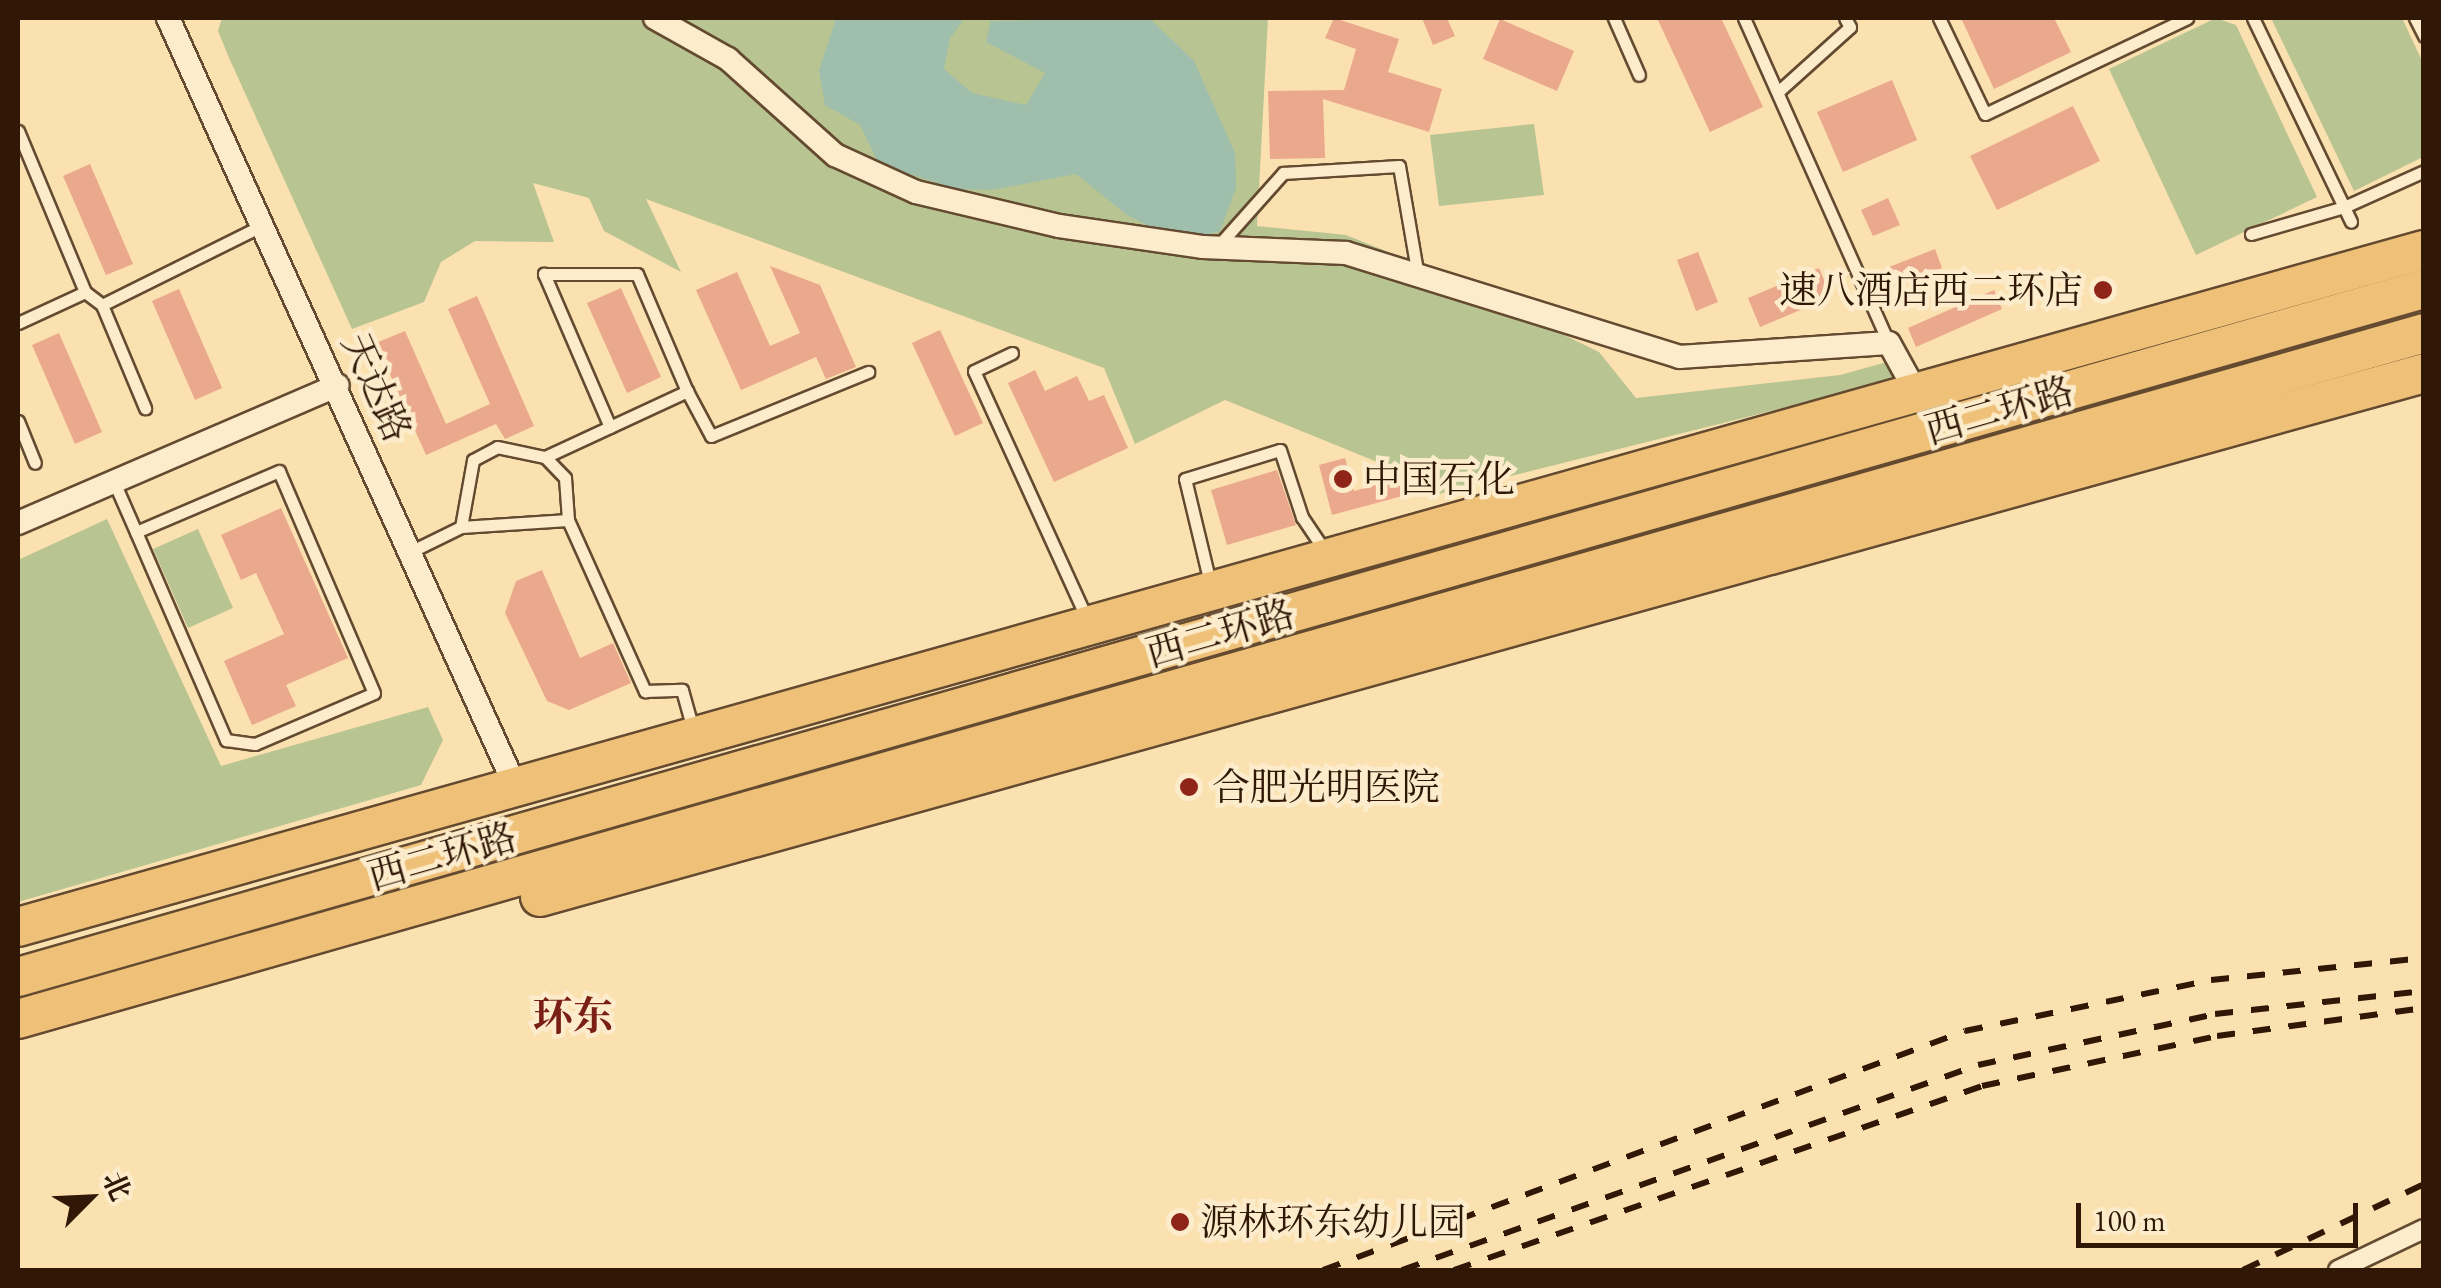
<!DOCTYPE html>
<meta charset="utf-8">
<style>
body{margin:0}
#map{position:relative;width:2441px;height:1288px;overflow:hidden;background:#fbe1b0;font-family:"EB Garamond","Noto Serif SC",serif}
div>[style]{position:absolute}
.green>*{inset:0;background:#b8c491}
.water>*{inset:0;background:#9fbeac}
.building>*{inset:0;background:#eaa88c}
.roads{filter:drop-shadow(2px 0 #644a30) drop-shadow(-2px 0 #644a30) drop-shadow(0 2px #644a30) drop-shadow(0 -2px #644a30)}
.service>*{height:11px;margin:-5.5px;padding:0 5.5px;transform-origin:5.5px;border-radius:5.5px;background:#fceccc}
.pedestrian>*{height:18px;margin:-9px;padding:0 9px;transform-origin:9px;border-radius:9px;background:#fceccc}
.minor>*{height:22px;margin:-11px;padding:0 11px;transform-origin:11px;border-radius:11px;background:#fceccc}
.trunk>*{height:38px;margin:-19px;padding:0 19px;transform-origin:19px;border-radius:19px;background:#eec078}
.rail>*{height:6px;margin-top:-3px;transform-origin:0;background:repeating-linear-gradient(90deg,#311706 0 18px,transparent 0 36px)}
.dots>*{width:28px;height:28px;translate:-50% -50%;box-sizing:border-box;border:5px solid #fceccc;border-radius:50%}
span{translate:-50% -50%;white-space:nowrap;text-align:center;line-height:1.15;-webkit-text-stroke:9px #fceccc;paint-order:stroke}
.poi-label{font-size:38px;color:#311706}
.right{translate:-100% -50%;text-align:right}
.left{translate:0 -50%;text-align:left}
.street-label{font-size:38px;color:#311706}
.neighbourhood-label{font-size:40px;color:#7a1f14;font-weight:700}
.frame{position:absolute;inset:0;border:20px solid #311706;pointer-events:none}
.north{position:absolute;left:40px;top:1148px;width:100px;height:100px;-webkit-text-stroke:8px #fceccc;paint-order:stroke;rotate:66deg;font-size:28px;font-weight:700;line-height:40px;text-align:center;color:#311706}
.north::after{content:'';display:block;margin:auto;width:35px;height:45px;background:#311706;clip-path:polygon(50% 0,100% 100%,50% 72%,0 100%)}
.scale{position:absolute;left:2076px;top:1203px;width:282px;height:45px;box-sizing:border-box;border:5px solid #311706;border-top:0;padding-left:12px;font-size:30px;line-height:35px;white-space:nowrap;color:#311706;-webkit-text-stroke:8px #fceccc;paint-order:stroke}
</style>
<div id="map">
<div class="green">
<i style="clip-path:polygon(222px 18px,1268px 18px,1257px 226px,1346px 235px,1416px 263px,1599px 352px,1636px 398px,1840px 375px,1887px 362px,1895px 380px,1439px 494px,1429px 483px,1225px 400px,1135px 444px,1104px 368px,646px 199px,681px 272px,604px 231px,589px 198px,533px 183px,554px 242px,475px 241px,441px 262px,424px 302px,352px 329px,230px 60px,218px 31px)"></i>
<i style="clip-path:polygon(2216px 18px,2236px 25px,2317px 197px,2196px 255px,2109px 69px)"></i>
<i style="clip-path:polygon(2271px 18px,2402px 18px,2423px 63px,2423px 157px,2354px 191px)"></i>
<i style="clip-path:polygon(1534px 124px,1544px 195px,1439px 206px,1430px 135px)"></i>
<i style="clip-path:polygon(107px 519px,221px 766px,428px 707px,443px 740px,421px 785px,18px 902px,18px 560px)"></i>
<i style="clip-path:polygon(198px 529px,233px 608px,188px 628px,153px 549px)"></i>
</div>
<div class="water">
<i style="clip-path:polygon(958px 18px,963px 20px,950px 38px,944px 69px,972px 93px,1026px 105px,1045px 73px,986px 42px,991px 21px,1149px 18px,1194px 61px,1235px 153px,1236px 188px,1220px 231px,1180px 242px,1127px 215px,1076px 174px,992px 190px,956px 189px,879px 164px,860px 125px,825px 105px,819px 70px,836px 19px)"></i>
</div>
<div class="building">
<i style="clip-path:polygon(1334px 18px,1399px 39px,1388px 72px,1442px 89px,1429px 132px,1323px 99px,1325px 158px,1270px 159px,1268px 91px,1344px 90px,1356px 49px,1325px 38px)"></i>
<i style="clip-path:polygon(1422px 18px,1447px 18px,1455px 36px,1433px 45px)"></i>
<i style="clip-path:polygon(1657px 18px,1721px 18px,1763px 107px,1710px 132px)"></i>
<i style="clip-path:polygon(1961px 18px,2054px 18px,2071px 52px,1994px 89px)"></i>
<i style="clip-path:polygon(1500px 19px,1574px 51px,1557px 91px,1483px 59px)"></i>
<i style="clip-path:polygon(1892px 80px,1917px 140px,1843px 172px,1817px 112px)"></i>
<i style="clip-path:polygon(2073px 106px,2100px 161px,1997px 210px,1970px 156px)"></i>
<i style="clip-path:polygon(90px 164px,133px 264px,106px 275px,63px 176px)"></i>
<i style="clip-path:polygon(1888px 198px,1900px 225px,1873px 236px,1861px 210px)"></i>
<i style="clip-path:polygon(1935px 249px,1942px 268px,1892px 288px,1884px 269px)"></i>
<i style="clip-path:polygon(1698px 252px,1718px 302px,1696px 311px,1677px 260px)"></i>
<i style="clip-path:polygon(770px 266px,820px 285px,856px 367px,826px 379px,816px 357px,741px 390px,696px 290px,737px 272px,770px 346px,800px 333px)"></i>
<i style="clip-path:polygon(1819px 268px,1831px 297px,1760px 327px,1748px 298px)"></i>
<i style="clip-path:polygon(621px 288px,661px 377px,627px 393px,587px 303px)"></i>
<i style="clip-path:polygon(179px 289px,222px 388px,195px 400px,152px 301px)"></i>
<i style="clip-path:polygon(1994px 290px,2002px 309px,1916px 347px,1908px 328px)"></i>
<i style="clip-path:polygon(477px 296px,534px 426px,505px 439px,496px 424px,426px 455px,376px 343px,405px 331px,446px 424px,490px 404px,448px 309px)"></i>
<i style="clip-path:polygon(940px 330px,983px 423px,955px 436px,912px 343px)"></i>
<i style="clip-path:polygon(59px 333px,102px 432px,75px 444px,32px 345px)"></i>
<i style="clip-path:polygon(1035px 370px,1045px 391px,1077px 376px,1089px 401px,1104px 395px,1128px 448px,1054px 482px,1008px 383px)"></i>
<i style="clip-path:polygon(1345px 458px,1354px 491px,1406px 477px,1410px 494px,1332px 515px,1319px 465px)"></i>
<i style="clip-path:polygon(1277px 470px,1296px 525px,1227px 545px,1211px 490px)"></i>
<i style="clip-path:polygon(281px 508px,348px 658px,286px 685px,296px 706px,252px 725px,224px 661px,284px 634px,256px 573px,241px 580px,221px 535px)"></i>
<i style="clip-path:polygon(542px 570px,580px 658px,613px 643px,631px 683px,569px 710px,547px 701px,505px 613px,516px 581px)"></i>
</div>
<div class="roads">
<div class="service">
<i style="left:1614px;top:18px;width:62px;rotate:66.3deg"></i>
<i style="left:1744px;top:18px;width:356px;rotate:66deg"></i>
<i style="left:1939px;top:18px;width:106px;rotate:64.4deg"></i>
<i style="left:1985px;top:114px;width:224px;rotate:-25.4deg"></i>
<i style="left:2253px;top:18px;width:226px;rotate:64.3deg"></i>
<i style="left:2415px;top:18px;width:20px;rotate:63deg"></i>
<i style="left:1780px;top:90px;width:94px;rotate:-42deg"></i>
<i style="left:1850px;top:27px;width:10px;rotate:-119deg"></i>
<i style="left:18px;top:131px;width:174px;rotate:67.4deg"></i>
<i style="left:2251px;top:234px;width:97px;rotate:-16.2deg"></i>
<i style="left:2344px;top:207px;width:88px;rotate:-24.2deg"></i>
<i style="left:1218px;top:246px;width:98px;rotate:-48.3deg"></i>
<i style="left:1283px;top:173px;width:116px;rotate:-3.5deg"></i>
<i style="left:1399px;top:166px;width:112px;rotate:80.2deg"></i>
<i style="left:102px;top:305px;width:112px;rotate:67.3deg"></i>
<i style="left:18px;top:323px;width:74px;rotate:-24.8deg"></i>
<i style="left:85px;top:292px;width:21px;rotate:37deg"></i>
<i style="left:102px;top:305px;width:180px;rotate:-26.4deg"></i>
<i style="left:1012px;top:353px;width:42px;rotate:154.7deg"></i>
<i style="left:974px;top:371px;width:275px;rotate:65.5deg"></i>
<i style="left:18px;top:421px;width:45px;rotate:68deg"></i>
<i style="left:610px;top:427px;width:167px;rotate:-113.3deg"></i>
<i style="left:544px;top:274px;width:93px"></i>
<i style="left:637px;top:274px;width:127px;rotate:66.9deg"></i>
<i style="left:545px;top:457px;width:29px;rotate:46deg"></i>
<i style="left:565px;top:478px;width:42px;rotate:85.9deg"></i>
<i style="left:114px;top:482px;width:55px;rotate:66.3deg"></i>
<i style="left:136px;top:532px;width:227px;rotate:66.6deg"></i>
<i style="left:226px;top:740px;width:29px;rotate:8deg"></i>
<i style="left:255px;top:744px;width:129px;rotate:-23.2deg"></i>
<i style="left:374px;top:693px;width:241px;rotate:-113.2deg"></i>
<i style="left:279px;top:471px;width:155px;rotate:156.9deg"></i>
<i style="left:461px;top:527px;width:68px;rotate:-79.8deg"></i>
<i style="left:473px;top:460px;width:27px;rotate:-28deg"></i>
<i style="left:497px;top:447px;width:49px;rotate:11.8deg"></i>
<i style="left:545px;top:457px;width:157px;rotate:-24.9deg"></i>
<i style="left:687px;top:391px;width:51px;rotate:61.9deg"></i>
<i style="left:711px;top:436px;width:170px;rotate:-22.2deg"></i>
<i style="left:412px;top:551px;width:55px;rotate:-26.1deg"></i>
<i style="left:461px;top:527px;width:107px;rotate:-3.7deg"></i>
<i style="left:568px;top:520px;width:188px;rotate:65.8deg"></i>
<i style="left:645px;top:691px;width:37px;rotate:-2deg"></i>
<i style="left:682px;top:690px;width:45px;rotate:74.4deg"></i>
<i style="left:1211px;top:587px;width:111px;rotate:-103.5deg"></i>
<i style="left:1185px;top:479px;width:99px;rotate:-17deg"></i>
<i style="left:1280px;top:450px;width:71px;rotate:71.8deg"></i>
<i style="left:1302px;top:517px;width:45px;rotate:56deg"></i>
</div>
<div class="pedestrian">
<i style="left:2338px;top:1270px;width:95px;rotate:-25.5deg"></i>
</div>
<div class="minor">
<i style="left:168px;top:18px;width:845px;rotate:65.68deg"></i>
<i style="left:655px;top:18px;width:84px;rotate:29.3deg"></i>
<i style="left:728px;top:59px;width:144px;rotate:41.9deg"></i>
<i style="left:835px;top:155px;width:89px;rotate:24.6deg"></i>
<i style="left:916px;top:192px;width:147px;rotate:13.4deg"></i>
<i style="left:1059px;top:226px;width:146px;rotate:8.3deg"></i>
<i style="left:1203px;top:247px;width:143px;rotate:2.4deg"></i>
<i style="left:1346px;top:253px;width:349px;rotate:17.3deg"></i>
<i style="left:1679px;top:357px;width:210px;rotate:-3.8deg"></i>
<i style="left:1889px;top:343px;width:58px;rotate:61.2deg"></i>
<i style="left:18px;top:523px;width:348px;rotate:-23.3deg"></i>
</div>
<div class="trunk">
<i style="left:540px;top:897px;width:1956px;rotate:-15.54deg"></i>
<i style="left:18px;top:927px;width:2499px;rotate:-15.72deg"></i>
<i style="left:18px;top:977px;width:2502px;rotate:-15.96deg"></i>
<i style="left:18px;top:1019px;width:2502px;rotate:-15.91deg"></i>
</div>
</div>
<div class="rail">
<i style="left:1323px;top:1270px;width:685px;rotate:-20.42deg"></i>
<i style="left:1965px;top:1031px;width:251px;rotate:-11.7deg"></i>
<i style="left:2211px;top:980px;width:214px;rotate:-5.9deg"></i>
<i style="left:1402px;top:1270px;width:611px;rotate:-19.59deg"></i>
<i style="left:1978px;top:1065px;width:242px;rotate:-12.1deg"></i>
<i style="left:2215px;top:1014px;width:210px;rotate:-6.3deg"></i>
<i style="left:1454px;top:1270px;width:559px;rotate:-19.21deg"></i>
<i style="left:1982px;top:1086px;width:240px;rotate:-12deg"></i>
<i style="left:2217px;top:1036px;width:209px;rotate:-7.7deg"></i>
<i style="left:2243px;top:1270px;width:200px;rotate:-25.4deg"></i>
</div>
<div class="dots">
<i style="left:2103px;top:290px;background:#8f2418"></i>
<i style="left:1343px;top:479px;background:#8f2418"></i>
<i style="left:1189px;top:787px;background:#8f2418"></i>
<i style="left:1180px;top:1222px;background:#8f2418"></i>
</div>
<div class="poi-label">
<span class="right" style="left:2083px;top:290px">速八酒店西二环店</span>
<span class="left" style="left:1363px;top:479px">中国石化</span>
<span class="left" style="left:1212px;top:787px">合肥光明医院</span>
<span class="left" style="left:1200px;top:1222px">源林环东幼儿园</span>
</div>
<div class="street-label">
<span style="left:377px;top:387px;rotate:66deg">天达路</span>
<span style="left:1999px;top:410px;rotate:-16deg">西二环路</span>
<span style="left:1220px;top:633px;rotate:-16deg">西二环路</span>
<span style="left:442px;top:856px;rotate:-16deg">西二环路</span>
</div>
<div class="neighbourhood-label">
<span style="left:573px;top:1016px">环东</span>
</div>
<div class="frame"></div>
<div class="north">北</div>
<div class="scale">100 m</div>
</div>
